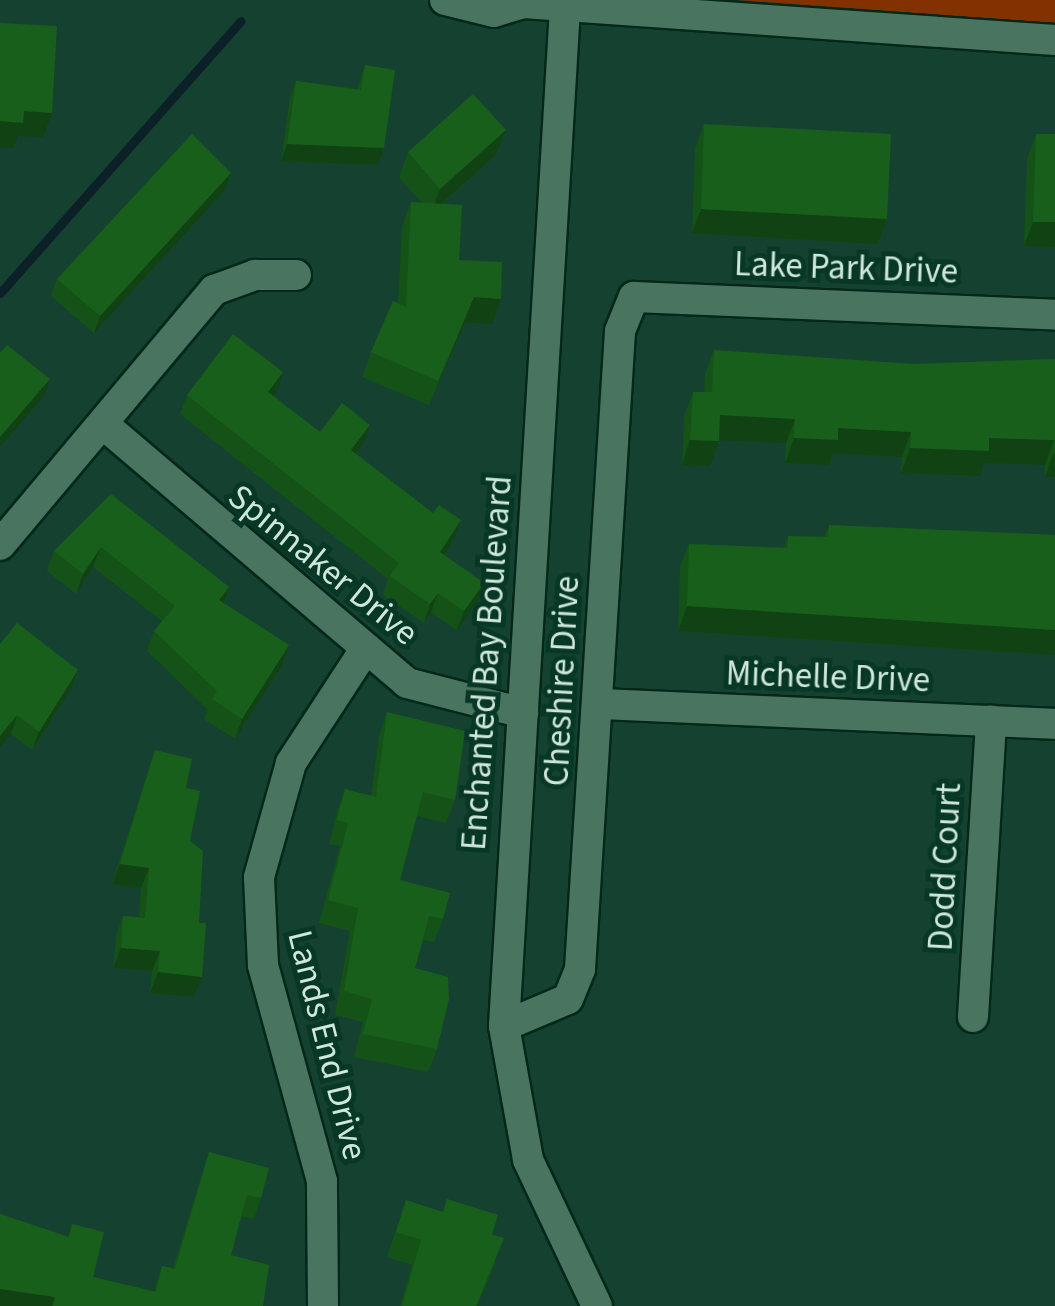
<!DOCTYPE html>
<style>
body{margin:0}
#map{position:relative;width:1055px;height:1306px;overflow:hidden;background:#154230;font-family:"Source Sans 3",sans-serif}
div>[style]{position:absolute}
.green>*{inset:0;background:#843100}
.stream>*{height:9px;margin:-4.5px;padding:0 4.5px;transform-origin:4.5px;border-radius:4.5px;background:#0b2027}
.roads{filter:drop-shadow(2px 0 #042719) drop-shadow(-2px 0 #042719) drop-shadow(0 2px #042719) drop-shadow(0 -2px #042719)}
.minor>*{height:30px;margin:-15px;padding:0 15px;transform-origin:15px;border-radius:15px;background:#497560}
.wall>*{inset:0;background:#155217}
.shaded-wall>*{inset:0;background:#114213}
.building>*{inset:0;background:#185f1b}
span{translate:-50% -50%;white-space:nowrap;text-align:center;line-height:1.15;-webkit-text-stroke:10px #073826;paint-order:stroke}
.street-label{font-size:35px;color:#d0e7db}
</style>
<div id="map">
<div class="green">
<i style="clip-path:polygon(738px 0,1055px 0,1055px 23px)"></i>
</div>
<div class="stream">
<i style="left:0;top:293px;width:363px;rotate:-48.5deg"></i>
</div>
<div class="roads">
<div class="minor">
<i style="left:445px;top:0;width:50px;rotate:13.8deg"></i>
<i style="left:494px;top:12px;width:30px;rotate:-17deg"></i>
<i style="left:523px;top:3px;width:533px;rotate:3.98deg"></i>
<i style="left:565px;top:8px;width:1020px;rotate:93.43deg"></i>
<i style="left:504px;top:1026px;width:136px;rotate:79.8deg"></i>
<i style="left:528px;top:1160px;width:161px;rotate:64.7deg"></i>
<i style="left:103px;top:424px;width:399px;rotate:40.4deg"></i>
<i style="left:407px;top:683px;width:120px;rotate:14.5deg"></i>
<i style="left:0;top:545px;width:333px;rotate:-50deg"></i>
<i style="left:214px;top:290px;width:44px;rotate:-20.1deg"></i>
<i style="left:255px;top:275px;width:41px"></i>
<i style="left:599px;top:704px;width:456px;rotate:2.5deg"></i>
<i style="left:973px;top:1017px;width:297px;rotate:-86.5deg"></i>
<i style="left:504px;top:1026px;width:69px;rotate:-22.9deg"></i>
<i style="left:568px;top:999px;width:32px;rotate:-68deg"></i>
<i style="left:580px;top:969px;width:639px;rotate:-86.41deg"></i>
<i style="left:620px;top:331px;width:37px;rotate:-68deg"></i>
<i style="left:634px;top:297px;width:421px;rotate:2.4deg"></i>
<i style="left:323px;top:1306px;width:125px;rotate:-90.5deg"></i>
<i style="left:322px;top:1181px;width:224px;rotate:-105.3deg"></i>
<i style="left:263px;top:965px;width:88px;rotate:-92.6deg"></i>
<i style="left:259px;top:877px;width:118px;rotate:-74.3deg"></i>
<i style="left:291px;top:763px;width:137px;rotate:-56.9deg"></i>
</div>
</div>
<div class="wall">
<i style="clip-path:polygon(365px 65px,377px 165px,281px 161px,290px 98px,296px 81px,357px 89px)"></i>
<i style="clip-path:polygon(704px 124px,887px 219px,878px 244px,692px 233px,695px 149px)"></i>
<i style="clip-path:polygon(1036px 134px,1055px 134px,1055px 247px,1024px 246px,1027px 159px)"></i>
<i style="clip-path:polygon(408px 152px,496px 155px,442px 204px,459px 260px,492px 324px,465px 322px,429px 405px,362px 377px,371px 352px,398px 303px,402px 227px,411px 202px,422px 203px,399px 177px)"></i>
<i style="clip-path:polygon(225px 190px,94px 333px,51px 296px,57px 279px)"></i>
<i style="clip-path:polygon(714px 350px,913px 364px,1055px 359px,1055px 477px,1045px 477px,1045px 465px,984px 463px,980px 476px,901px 473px,902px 457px,833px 453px,829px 465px,785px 463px,786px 443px,719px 440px,710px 466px,682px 465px,684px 416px,693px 392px,704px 392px,705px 374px)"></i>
<i style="clip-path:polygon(277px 391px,273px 396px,320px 432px,363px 444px,356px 454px,454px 539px,444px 555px,484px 583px,477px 602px,457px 630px,431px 612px,424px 623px,383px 595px,388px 579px,180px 414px,187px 395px)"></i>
<i style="clip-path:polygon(111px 494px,229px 587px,223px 603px,289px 645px,282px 665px,235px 739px,204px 719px,208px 710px,147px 651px,154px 631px,162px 621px,93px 567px,76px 594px,47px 571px,54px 551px)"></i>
<i style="clip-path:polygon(829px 525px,1055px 535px,1055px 655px,678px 631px,680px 568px,689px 544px,784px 548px,788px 536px,824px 537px)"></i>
<i style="clip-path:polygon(0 644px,78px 670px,71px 689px,32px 750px,11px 734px)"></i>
<i style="clip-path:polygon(387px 712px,455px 800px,446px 823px,417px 816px,400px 880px,443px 919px,434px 942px,423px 940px,415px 968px,437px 1049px,428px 1072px,354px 1057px,363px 1022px,335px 1015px,350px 931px,319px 923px,340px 846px,329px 844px,337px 812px,345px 789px,371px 796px,379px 736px)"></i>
<i style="clip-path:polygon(155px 750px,186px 788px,190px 841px,194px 997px,150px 993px,152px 971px,113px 968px,116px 936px,123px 916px,139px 917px,141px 888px,112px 884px)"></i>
<i style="clip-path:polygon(209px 1152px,261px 1198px,254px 1219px,241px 1216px,231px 1255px,263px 1306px,0 1306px,68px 1237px,72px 1224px,93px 1277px,154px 1291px,162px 1266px,173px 1268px)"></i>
<i style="clip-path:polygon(406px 1200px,492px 1235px,495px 1263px,477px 1306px,400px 1306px,412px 1265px,387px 1257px)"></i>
</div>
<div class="shaded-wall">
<i style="clip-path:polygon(24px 111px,52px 113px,43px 137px,18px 136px,14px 148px,0 147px,0 121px)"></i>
<i style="clip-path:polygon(506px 130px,496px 155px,431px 213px,440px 189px)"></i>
<i style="clip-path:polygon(287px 144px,384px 148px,377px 165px,281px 161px)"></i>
<i style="clip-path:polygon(231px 173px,225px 190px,94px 333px,100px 316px)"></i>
<i style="clip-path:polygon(701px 209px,887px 219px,878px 244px,692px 233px)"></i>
<i style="clip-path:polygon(1033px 222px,1055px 222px,1055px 247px,1024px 246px)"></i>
<i style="clip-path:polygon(474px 297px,501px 299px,492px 324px,465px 322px,429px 405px)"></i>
<i style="clip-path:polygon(283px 372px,277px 391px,261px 411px,268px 392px)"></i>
<i style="clip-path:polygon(50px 379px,44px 396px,0 447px,0 437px)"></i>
<i style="clip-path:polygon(720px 415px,795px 419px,786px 443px,711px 440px)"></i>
<i style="clip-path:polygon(370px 425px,363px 444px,344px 469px,351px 450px)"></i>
<i style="clip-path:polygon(838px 428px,911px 432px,902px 457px,833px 453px,829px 465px,785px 463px,794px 438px)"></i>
<i style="clip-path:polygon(989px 438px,1054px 440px,1045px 465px,984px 463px,980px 476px,901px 473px,910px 448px)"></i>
<i style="clip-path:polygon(690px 440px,719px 441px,710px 466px,682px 465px)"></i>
<i style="clip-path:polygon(1054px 452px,1055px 477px,1045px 477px)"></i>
<i style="clip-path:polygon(461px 520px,454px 539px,433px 571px,440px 552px)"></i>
<i style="clip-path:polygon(101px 547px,93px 567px,76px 594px,83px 574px)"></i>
<i style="clip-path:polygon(484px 583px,477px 602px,457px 630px,464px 611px)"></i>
<i style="clip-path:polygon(229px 587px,222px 608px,219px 600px)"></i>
<i style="clip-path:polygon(438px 593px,431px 612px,424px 623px,430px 604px)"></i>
<i style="clip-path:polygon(687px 606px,1055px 630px,1055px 655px,678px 631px)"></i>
<i style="clip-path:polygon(289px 645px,282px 665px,235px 739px,242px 719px)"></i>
<i style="clip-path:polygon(78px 670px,71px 689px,32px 750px,39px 732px)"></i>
<i style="clip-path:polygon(17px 715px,11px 734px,0 747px,0 736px)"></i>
<i style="clip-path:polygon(120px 864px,149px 868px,141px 888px,112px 884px)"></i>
<i style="clip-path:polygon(121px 948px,160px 951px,152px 971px,113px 968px)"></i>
<i style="clip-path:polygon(158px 972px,202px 977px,194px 997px,150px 993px)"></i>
<i style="clip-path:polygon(0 1289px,55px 1297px,52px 1306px,0 1306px)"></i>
</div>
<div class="building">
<i style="clip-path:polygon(0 23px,57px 26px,52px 113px,24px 111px,23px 123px,0 121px)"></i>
<i style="clip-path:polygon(365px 65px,395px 70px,384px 148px,287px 144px,296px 81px,361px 90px)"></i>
<i style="clip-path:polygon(473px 94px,506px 130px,440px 189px,408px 152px)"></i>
<i style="clip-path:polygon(704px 124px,891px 134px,887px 219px,701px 209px)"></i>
<i style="clip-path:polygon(192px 134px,231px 173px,100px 316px,57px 279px)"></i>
<i style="clip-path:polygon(1036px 134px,1055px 134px,1055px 222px,1033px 222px)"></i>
<i style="clip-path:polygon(411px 202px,462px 205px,459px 260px,502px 262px,501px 299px,474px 297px,438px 381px,371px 352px,393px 301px,406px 307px)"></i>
<i style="clip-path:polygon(233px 334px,283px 372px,268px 392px,320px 432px,342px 403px,370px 425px,351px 450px,433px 513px,439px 505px,461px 520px,440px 552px,484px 583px,464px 611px,438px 593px,430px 604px,390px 576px,399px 563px,187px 395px)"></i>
<i style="clip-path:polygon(7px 345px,50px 379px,0 437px,0 353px)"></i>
<i style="clip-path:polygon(714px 350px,913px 364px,1055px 359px,1055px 452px,1054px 440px,989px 438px,989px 451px,910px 448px,911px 432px,838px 428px,838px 440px,794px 438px,795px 419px,720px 415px,719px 441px,690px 440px,693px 392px,712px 392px)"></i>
<i style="clip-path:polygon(111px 494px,229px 587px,219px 600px,289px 645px,242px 719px,212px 699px,217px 691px,154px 631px,175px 606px,101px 547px,83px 574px,54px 551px)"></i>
<i style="clip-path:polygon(829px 525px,1055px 535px,1055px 630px,687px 606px,689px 544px,788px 548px,788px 536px,828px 537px)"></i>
<i style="clip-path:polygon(17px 623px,78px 670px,39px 732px,17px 715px,0 736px,0 644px)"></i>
<i style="clip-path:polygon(387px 712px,465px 731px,455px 800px,423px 792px,400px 880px,450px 893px,443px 919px,429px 916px,415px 968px,448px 977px,449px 999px,437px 1049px,363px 1034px,372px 999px,344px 991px,358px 908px,328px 900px,348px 823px,337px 820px,345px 789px,376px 797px)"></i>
<i style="clip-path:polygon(155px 750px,192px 759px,186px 788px,200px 791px,190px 841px,203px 851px,199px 923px,206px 923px,202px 977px,158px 972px,160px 951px,121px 948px,123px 916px,145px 918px,149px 868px,120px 864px)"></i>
<i style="clip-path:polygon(209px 1152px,269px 1168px,261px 1198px,247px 1195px,231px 1255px,269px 1265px,263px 1306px,53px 1306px,55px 1297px,0 1289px,0 1214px,69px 1237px,72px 1224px,104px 1232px,93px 1277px,156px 1292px,162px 1266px,175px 1269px)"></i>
<i style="clip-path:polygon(447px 1199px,498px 1215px,492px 1235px,504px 1238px,476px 1306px,402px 1306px,421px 1240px,396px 1232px,406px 1200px,443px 1212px)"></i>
</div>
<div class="street-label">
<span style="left:846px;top:268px;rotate:2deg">Lake Park Drive</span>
<span style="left:323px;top:565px;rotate:39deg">Spinnaker Drive</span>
<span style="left:487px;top:663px;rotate:-86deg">Enchanted Bay Boulevard</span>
<span style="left:828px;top:677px;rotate:2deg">Michelle Drive</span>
<span style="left:562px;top:681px;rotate:-87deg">Cheshire Drive</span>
<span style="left:945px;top:867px;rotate:-87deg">Dodd Court</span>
<span style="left:327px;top:1045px;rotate:76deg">Lands End Drive</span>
</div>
</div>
